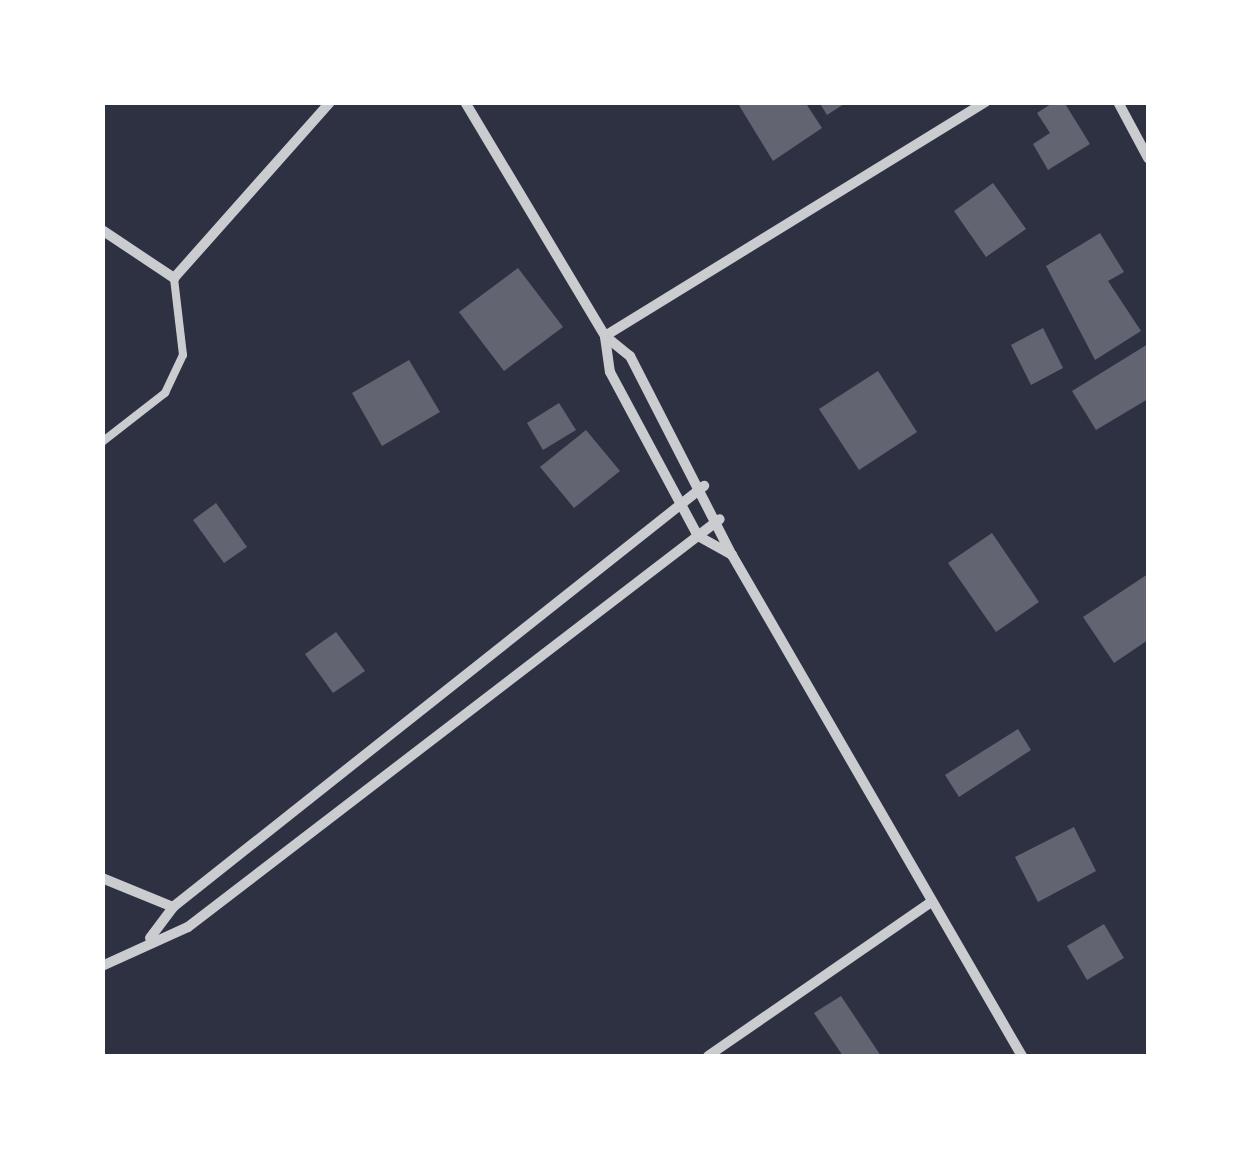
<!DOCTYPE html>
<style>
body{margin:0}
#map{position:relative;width:1251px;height:1159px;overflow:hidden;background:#2d3142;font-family:Signika,sans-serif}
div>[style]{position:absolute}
.building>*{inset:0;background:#626471}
.service>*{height:8px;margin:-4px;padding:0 4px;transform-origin:4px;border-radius:4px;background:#caccd0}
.minor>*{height:10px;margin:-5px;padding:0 5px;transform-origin:5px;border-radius:5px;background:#caccd0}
span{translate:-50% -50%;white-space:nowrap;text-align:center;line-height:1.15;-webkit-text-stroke:10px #fff;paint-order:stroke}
.frame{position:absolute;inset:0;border:105px solid #fff;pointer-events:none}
</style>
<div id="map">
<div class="building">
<i style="clip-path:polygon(737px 102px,805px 102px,822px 128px,773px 161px)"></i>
<i style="clip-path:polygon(819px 102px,847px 102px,827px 115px)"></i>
<i style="clip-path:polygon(1054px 102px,1064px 102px,1090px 144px,1048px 170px,1033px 144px,1050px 133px,1037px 113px)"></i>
<i style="clip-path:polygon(993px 183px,1026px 229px,986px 257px,954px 211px)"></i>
<i style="clip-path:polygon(1100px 233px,1124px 272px,1108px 281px,1141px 331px,1095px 360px,1046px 266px)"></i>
<i style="clip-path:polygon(518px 268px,563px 327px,504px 371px,459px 312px)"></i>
<i style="clip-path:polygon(1043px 328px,1063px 368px,1031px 385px,1011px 345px)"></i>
<i style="clip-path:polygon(1148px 344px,1148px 399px,1096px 430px,1072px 391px)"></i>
<i style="clip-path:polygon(409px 360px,440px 412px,382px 446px,352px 393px)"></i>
<i style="clip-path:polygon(878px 371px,917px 432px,859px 470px,819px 409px)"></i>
<i style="clip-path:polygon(559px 403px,576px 430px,543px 450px,527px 423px)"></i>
<i style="clip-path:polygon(586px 430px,620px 471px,574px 508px,540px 467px)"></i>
<i style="clip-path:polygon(216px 503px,247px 547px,224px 563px,193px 520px)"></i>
<i style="clip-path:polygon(992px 533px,1039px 602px,996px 632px,948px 563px)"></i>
<i style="clip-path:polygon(1148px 574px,1148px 640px,1114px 663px,1083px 617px)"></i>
<i style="clip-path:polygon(336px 632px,365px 671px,333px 693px,305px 654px)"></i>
<i style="clip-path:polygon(1018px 729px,1031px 750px,959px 797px,945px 775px)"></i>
<i style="clip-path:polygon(1074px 827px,1096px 871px,1038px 902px,1015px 857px)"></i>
<i style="clip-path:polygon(1104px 924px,1124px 958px,1087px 980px,1067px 946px)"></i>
<i style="clip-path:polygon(841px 996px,881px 1056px,843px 1056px,814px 1013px)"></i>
</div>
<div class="service">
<i style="left:102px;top:442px;width:80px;rotate:-37.9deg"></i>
<i style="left:165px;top:393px;width:42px;rotate:-64.7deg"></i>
<i style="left:183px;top:355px;width:78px;rotate:-96.7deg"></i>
</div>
<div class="minor">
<i style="left:465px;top:102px;width:273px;rotate:59.1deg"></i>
<i style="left:605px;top:336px;width:32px;rotate:39deg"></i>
<i style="left:630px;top:356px;width:224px;rotate:62.9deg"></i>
<i style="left:732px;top:555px;width:579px;rotate:59.94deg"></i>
<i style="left:1118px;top:102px;width:64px;rotate:61.8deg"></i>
<i style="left:102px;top:230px;width:87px;rotate:33.7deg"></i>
<i style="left:174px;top:278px;width:235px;rotate:-48.4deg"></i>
<i style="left:605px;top:336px;width:447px;rotate:-31.6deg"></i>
<i style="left:605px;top:337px;width:35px;rotate:82deg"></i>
<i style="left:610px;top:372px;width:186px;rotate:61.8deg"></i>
<i style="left:698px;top:536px;width:39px;rotate:29deg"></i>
<i style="left:102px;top:878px;width:77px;rotate:22.2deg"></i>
<i style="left:150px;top:938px;width:39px;rotate:-53deg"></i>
<i style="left:173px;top:907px;width:678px;rotate:-38.41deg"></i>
<i style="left:102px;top:966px;width:94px;rotate:-24.4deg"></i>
<i style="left:188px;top:927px;width:670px;rotate:-37.49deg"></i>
<i style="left:708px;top:1056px;width:271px;rotate:-34.6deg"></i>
</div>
<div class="frame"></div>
</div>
